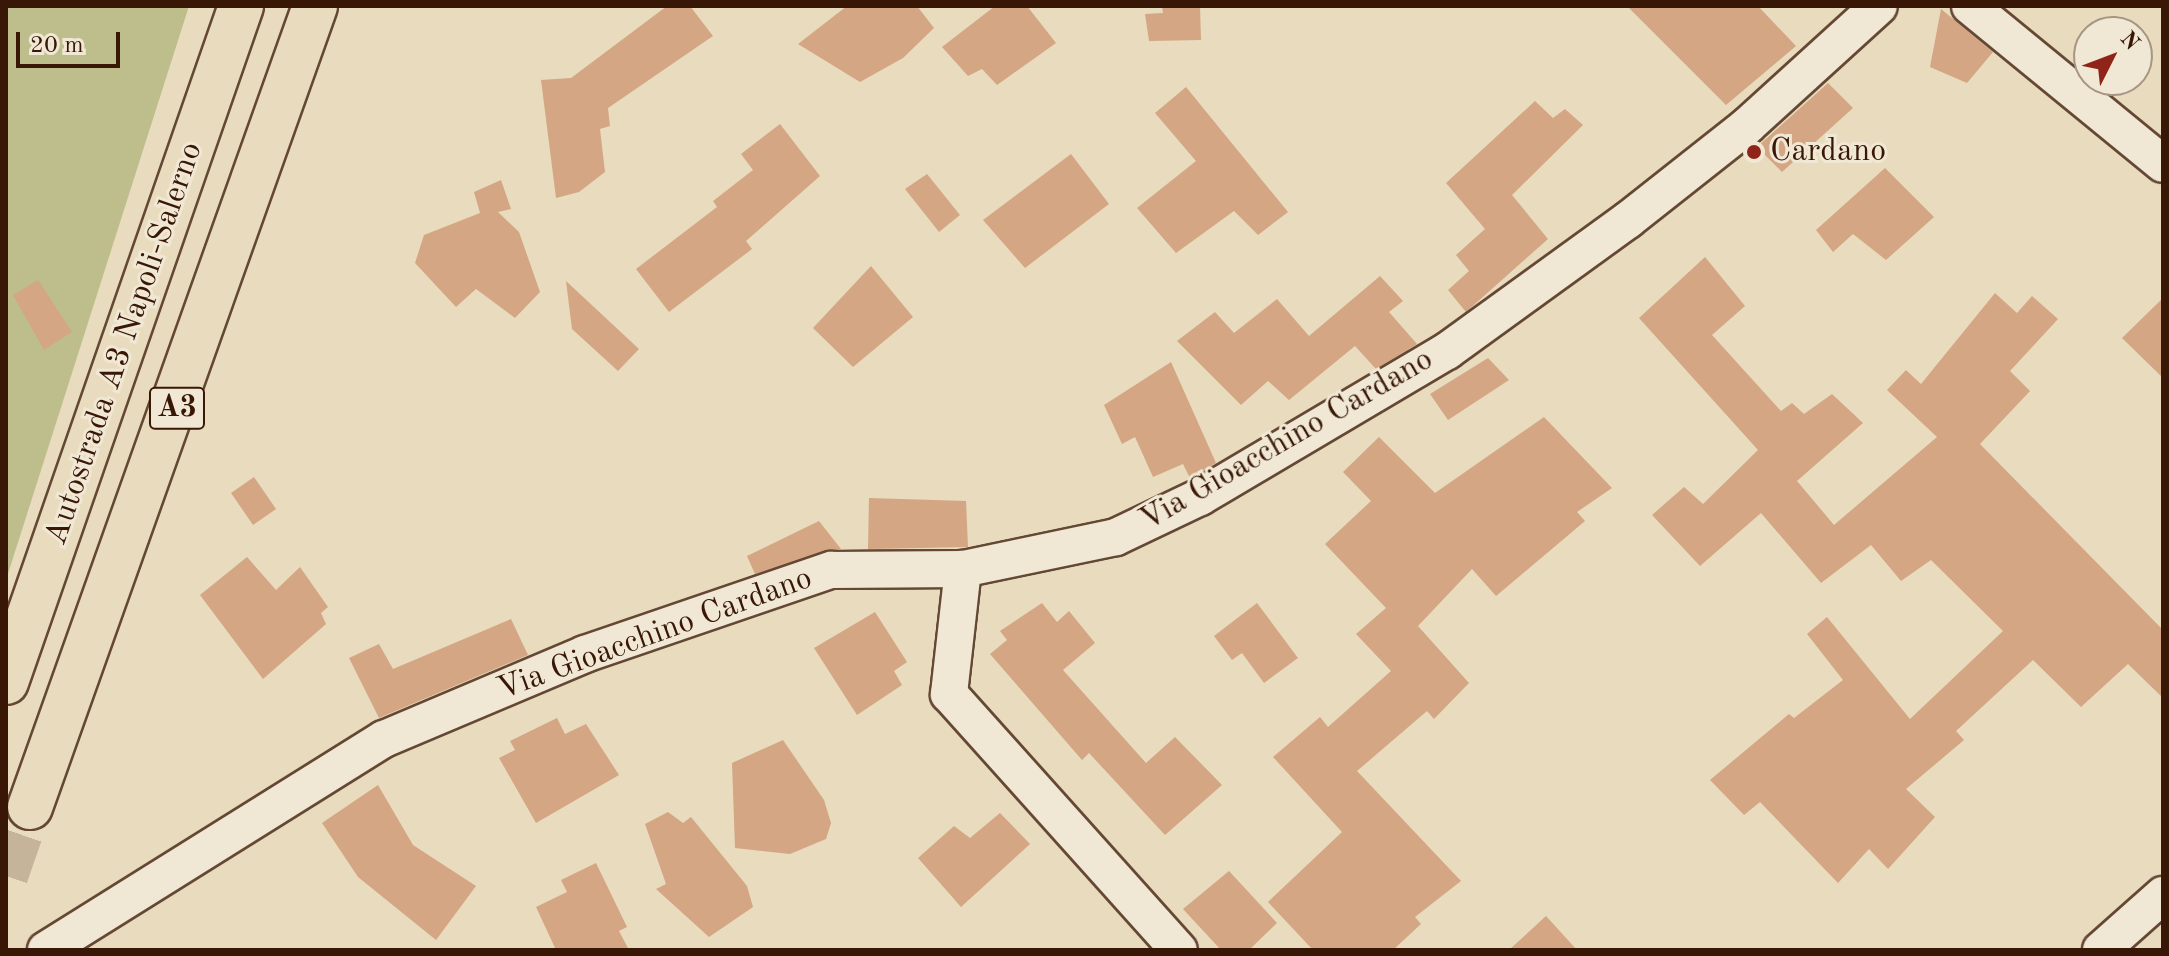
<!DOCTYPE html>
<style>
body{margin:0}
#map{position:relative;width:2169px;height:956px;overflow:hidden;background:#e8dbbe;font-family:"Old Standard TT",serif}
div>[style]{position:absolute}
.green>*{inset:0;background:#bdbe8c}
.building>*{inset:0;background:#d4a683}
.highway-tunnel>*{height:44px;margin-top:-22px;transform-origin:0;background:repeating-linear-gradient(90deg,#c5b499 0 44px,transparent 0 66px)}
.roads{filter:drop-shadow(2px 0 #654834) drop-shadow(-2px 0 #654834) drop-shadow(0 2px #654834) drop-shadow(0 -2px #654834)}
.minor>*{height:36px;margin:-18px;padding:0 18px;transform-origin:18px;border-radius:18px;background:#f0e8d5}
.highway>*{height:44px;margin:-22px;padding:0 22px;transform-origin:22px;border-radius:22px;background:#e8dbbe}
.dots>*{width:22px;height:22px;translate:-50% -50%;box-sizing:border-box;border:4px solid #f0e8d5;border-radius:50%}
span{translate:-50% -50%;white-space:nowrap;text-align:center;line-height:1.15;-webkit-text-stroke:6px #f0e8d5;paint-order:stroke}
.shield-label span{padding:2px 6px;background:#f0e8d5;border:2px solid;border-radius:6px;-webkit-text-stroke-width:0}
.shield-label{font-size:30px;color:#391706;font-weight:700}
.poi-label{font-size:32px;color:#391706}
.left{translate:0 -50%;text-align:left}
.street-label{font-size:32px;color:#391706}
.frame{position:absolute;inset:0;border:8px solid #391706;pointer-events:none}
.north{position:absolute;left:2073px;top:16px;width:80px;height:80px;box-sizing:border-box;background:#f0e8d5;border:2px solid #a79482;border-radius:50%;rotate:48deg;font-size:22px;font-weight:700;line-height:32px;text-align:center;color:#391706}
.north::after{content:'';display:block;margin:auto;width:28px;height:36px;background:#8f2418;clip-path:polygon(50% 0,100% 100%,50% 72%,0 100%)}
.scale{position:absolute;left:16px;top:32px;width:104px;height:36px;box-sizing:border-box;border:4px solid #391706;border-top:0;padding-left:10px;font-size:24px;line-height:28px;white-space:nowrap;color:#391706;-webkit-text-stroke:6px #f0e8d5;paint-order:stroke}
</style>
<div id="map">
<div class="green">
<i style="clip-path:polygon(6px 6px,189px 6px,6px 580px)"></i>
</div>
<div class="building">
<i style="clip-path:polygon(667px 6px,690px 6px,713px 36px,608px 108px,610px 126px,600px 129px,605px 172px,579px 192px,556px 198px,541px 80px,571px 78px)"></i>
<i style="clip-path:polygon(847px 6px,917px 6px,934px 28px,903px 58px,860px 82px,798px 44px)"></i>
<i style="clip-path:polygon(995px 6px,1027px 6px,1056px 43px,997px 85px,982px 69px,968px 76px,942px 47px)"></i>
<i style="clip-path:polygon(1162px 6px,1200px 6px,1201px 40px,1149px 41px,1145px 14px,1163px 13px)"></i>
<i style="clip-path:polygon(1627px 6px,1758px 6px,1796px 46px,1726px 105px)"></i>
<i style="clip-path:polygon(1941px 9px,1993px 52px,1967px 83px,1930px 67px)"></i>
<i style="clip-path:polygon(1828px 83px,1853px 108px,1782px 172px,1757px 147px)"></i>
<i style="clip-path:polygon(1186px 87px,1288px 212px,1258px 235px,1234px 211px,1176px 253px,1137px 208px,1196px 161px,1155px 113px)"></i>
<i style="clip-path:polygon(1535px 101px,1553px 118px,1565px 109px,1583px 125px,1512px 195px,1548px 239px,1466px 312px,1448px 290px,1469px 271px,1456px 255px,1485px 229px,1446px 183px)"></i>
<i style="clip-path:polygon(780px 124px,820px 176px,746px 241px,752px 249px,669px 312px,636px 269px,717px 207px,713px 201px,753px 170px,741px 154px)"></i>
<i style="clip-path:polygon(1071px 154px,1109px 204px,1025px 268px,983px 220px)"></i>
<i style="clip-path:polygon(1885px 168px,1934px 217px,1886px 260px,1853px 234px,1833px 252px,1816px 230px)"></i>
<i style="clip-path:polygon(927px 174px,960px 215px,939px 232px,905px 189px)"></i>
<i style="clip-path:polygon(501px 180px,511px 209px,498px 212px,519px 232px,540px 292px,515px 318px,476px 289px,456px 307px,415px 263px,424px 235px,480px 213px,474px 192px)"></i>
<i style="clip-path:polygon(1705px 257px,1745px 306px,1712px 335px,1781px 411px,1792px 403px,1804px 414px,1832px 394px,1863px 423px,1797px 481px,1834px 525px,1937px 437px,1887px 390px,1906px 370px,1921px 384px,1995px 293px,2017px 313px,2032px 296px,2058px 319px,2010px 371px,2030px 391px,1980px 444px,2163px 630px,2163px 698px,2128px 664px,2081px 707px,2033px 660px,1956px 731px,1964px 740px,1906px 789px,1935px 817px,1888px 869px,1869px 849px,1838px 883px,1760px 802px,1744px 815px,1710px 780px,1789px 714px,1794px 718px,1843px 680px,1807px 634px,1827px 617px,1910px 719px,2003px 631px,1931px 560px,1901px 581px,1871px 545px,1821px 583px,1761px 513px,1700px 566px,1652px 515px,1684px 487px,1703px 504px,1758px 450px,1639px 318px)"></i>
<i style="clip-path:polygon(871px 266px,913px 317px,853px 367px,813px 328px)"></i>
<i style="clip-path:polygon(1380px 276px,1403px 301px,1389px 312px,1417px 344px,1376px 369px,1355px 346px,1289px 400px,1268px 381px,1241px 405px,1177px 341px,1215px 312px,1234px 333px,1277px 299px,1309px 336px)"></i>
<i style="clip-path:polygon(38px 280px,72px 332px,44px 350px,13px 295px)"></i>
<i style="clip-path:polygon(566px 281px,639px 349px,618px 371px,572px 329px)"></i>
<i style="clip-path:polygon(2163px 298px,2163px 378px,2122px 338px)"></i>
<i style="clip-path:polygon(1488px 358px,1509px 380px,1448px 420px,1430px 394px)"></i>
<i style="clip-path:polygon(1171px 362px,1216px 463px,1190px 478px,1183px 464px,1153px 477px,1135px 437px,1122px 444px,1104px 405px)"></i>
<i style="clip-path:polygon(1544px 417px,1612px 488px,1577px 512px,1585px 521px,1496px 596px,1472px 569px,1418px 626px,1469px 683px,1434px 719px,1427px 711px,1357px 771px,1461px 881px,1415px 917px,1421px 924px,1393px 950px,1313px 950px,1268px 902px,1342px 832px,1273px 757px,1320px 717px,1328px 727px,1391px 671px,1356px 634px,1386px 608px,1325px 544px,1371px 501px,1343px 472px,1379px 437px,1435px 493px)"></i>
<i style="clip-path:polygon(254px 477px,276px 509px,253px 525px,231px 493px)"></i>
<i style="clip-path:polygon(869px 498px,966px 501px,968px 547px,868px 549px)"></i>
<i style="clip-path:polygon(819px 521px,841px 549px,755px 574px,747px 556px)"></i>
<i style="clip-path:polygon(247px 557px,276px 590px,300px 567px,328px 607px,321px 613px,326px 624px,263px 679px,200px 595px)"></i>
<i style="clip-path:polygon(1042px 603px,1057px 622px,1069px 611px,1095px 643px,1063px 670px,1146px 763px,1175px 737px,1222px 785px,1165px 835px,1089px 753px,1082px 760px,990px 654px,1007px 640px,1000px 631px)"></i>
<i style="clip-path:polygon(1257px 603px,1298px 658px,1264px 683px,1242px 653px,1232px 660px,1214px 636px)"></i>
<i style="clip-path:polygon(875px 612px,907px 662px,894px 671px,902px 685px,857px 715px,814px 648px)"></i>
<i style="clip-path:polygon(511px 619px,528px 655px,379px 718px,349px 658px,379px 644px,393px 669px)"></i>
<i style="clip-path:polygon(557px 718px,565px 734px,586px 724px,619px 775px,536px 823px,499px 758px,515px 750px,510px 741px)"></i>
<i style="clip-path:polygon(783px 740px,824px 800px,831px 823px,826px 839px,790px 854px,735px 848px,732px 763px)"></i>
<i style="clip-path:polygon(378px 785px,413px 845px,476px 886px,436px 940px,358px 877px,322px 823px)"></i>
<i style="clip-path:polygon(668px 812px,683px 823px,691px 817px,747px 886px,753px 907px,709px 937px,656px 889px,666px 884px,645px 824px)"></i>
<i style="clip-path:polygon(1000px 813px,1030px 844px,961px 907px,918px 858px,954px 826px,970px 838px)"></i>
<i style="clip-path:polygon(596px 863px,627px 927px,619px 931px,629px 950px,556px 950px,536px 907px,567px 892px,561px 880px)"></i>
<i style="clip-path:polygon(1229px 871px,1277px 923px,1249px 950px,1221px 950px,1183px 909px)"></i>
<i style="clip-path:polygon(1546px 916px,1577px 950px,1509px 950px)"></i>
</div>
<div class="highway-tunnel">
<i style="left:6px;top:876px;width:73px;rotate:-70.8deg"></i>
</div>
<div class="roads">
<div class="minor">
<i style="left:1970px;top:6px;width:249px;rotate:39.3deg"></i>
<i style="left:963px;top:569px;width:126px;rotate:96.4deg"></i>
<i style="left:949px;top:694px;width:344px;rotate:48.1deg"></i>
<i style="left:46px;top:950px;width:398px;rotate:-32deg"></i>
<i style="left:384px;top:739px;width:218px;rotate:-22.9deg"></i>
<i style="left:585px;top:654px;width:260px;rotate:-18.9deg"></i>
<i style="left:831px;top:570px;width:132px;rotate:-0.4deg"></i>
<i style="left:963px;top:569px;width:156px;rotate:-11.8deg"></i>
<i style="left:1116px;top:537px;width:93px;rotate:-25.5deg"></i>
<i style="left:1200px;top:497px;width:287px;rotate:-30.6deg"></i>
<i style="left:1447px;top:351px;width:223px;rotate:-35.9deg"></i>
<i style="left:1628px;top:220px;width:152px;rotate:-38.3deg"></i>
<i style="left:1747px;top:126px;width:178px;rotate:-42.3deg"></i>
<i style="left:2101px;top:950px;width:83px;rotate:-41.6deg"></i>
</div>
<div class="highway">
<i style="left:6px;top:682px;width:716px;rotate:-70.83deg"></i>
<i style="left:30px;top:807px;width:850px;rotate:-70.41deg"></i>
</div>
</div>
<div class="dots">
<i style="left:1754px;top:152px;background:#8f2418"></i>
</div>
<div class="shield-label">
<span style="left:177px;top:408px">A3</span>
</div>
<div class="poi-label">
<span class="left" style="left:1770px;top:152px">Cardano</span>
</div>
<div class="street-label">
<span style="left:125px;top:344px;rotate:-71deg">Autostrada A3 Napoli-Salerno</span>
<span style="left:1287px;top:441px;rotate:-30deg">Via Gioacchino Cardano</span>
<span style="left:655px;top:635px;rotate:-20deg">Via Gioacchino Cardano</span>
</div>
<div class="frame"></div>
<div class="north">N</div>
<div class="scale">20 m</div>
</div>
